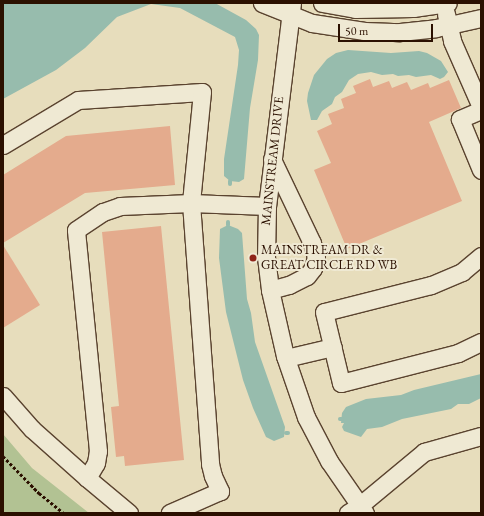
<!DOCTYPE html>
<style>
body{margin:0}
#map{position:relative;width:484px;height:516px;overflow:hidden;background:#e7ddbc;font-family:"EB Garamond",serif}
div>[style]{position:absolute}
.green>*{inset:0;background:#b2c293}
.water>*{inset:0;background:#97bcad}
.stream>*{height:4px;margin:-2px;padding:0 2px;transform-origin:2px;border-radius:2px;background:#97bcad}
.building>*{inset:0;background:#e4ab8d}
.path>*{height:2.5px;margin-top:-1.25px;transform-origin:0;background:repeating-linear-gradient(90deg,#2b1000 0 3px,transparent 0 5px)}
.roads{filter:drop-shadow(1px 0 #5a432f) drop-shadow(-1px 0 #5a432f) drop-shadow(0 1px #5a432f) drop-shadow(0 -1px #5a432f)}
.minor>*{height:17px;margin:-8.5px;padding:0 8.5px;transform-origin:8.5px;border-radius:8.5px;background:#efe9d3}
.dots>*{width:11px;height:11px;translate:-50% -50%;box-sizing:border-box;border:2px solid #efe9d3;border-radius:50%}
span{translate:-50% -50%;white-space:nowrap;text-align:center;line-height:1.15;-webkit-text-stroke:4px #efe9d3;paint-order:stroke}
.street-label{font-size:13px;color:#2b1000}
.poi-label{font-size:13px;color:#2b1000}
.left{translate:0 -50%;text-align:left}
.frame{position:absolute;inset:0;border:4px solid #2b1000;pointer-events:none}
.scale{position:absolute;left:338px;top:24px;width:95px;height:18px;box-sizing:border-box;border:2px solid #2b1000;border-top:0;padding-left:5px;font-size:12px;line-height:14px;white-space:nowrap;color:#2b1000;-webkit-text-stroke:3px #efe9d3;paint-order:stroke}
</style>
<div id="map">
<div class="green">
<i style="clip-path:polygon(3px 434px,32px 468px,89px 513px,3px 513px)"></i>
</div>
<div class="water">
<i style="clip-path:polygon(3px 3px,215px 3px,246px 20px,256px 29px,259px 35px,258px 60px,250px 108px,244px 179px,239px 182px,230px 181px,224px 176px,224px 159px,238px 65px,239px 50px,235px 37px,180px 8px,151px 4px,117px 17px,85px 48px,56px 70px,3px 99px)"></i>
<i style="clip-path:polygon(348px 50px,391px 53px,419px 51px,427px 53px,441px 61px,448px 72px,444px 77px,440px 79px,431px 75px,416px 77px,409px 75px,398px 76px,393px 74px,382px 75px,371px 72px,358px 74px,349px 80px,342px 92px,335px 97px,332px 104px,322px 111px,317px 120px,311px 120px,307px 101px,308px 93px,314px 75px,327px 59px,336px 53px)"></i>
<i style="clip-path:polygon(228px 225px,238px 229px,242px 233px,247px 299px,251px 313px,255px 342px,285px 427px,284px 437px,274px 441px,266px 437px,253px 408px,243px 380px,226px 312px,219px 258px,220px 229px)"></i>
<i style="clip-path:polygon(481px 374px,481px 398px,469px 404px,458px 404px,451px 409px,402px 419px,382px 427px,367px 429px,361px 437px,344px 431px,342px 427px,344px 423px,341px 423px,342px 413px,346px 407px,366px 399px,401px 395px,414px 390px)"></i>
</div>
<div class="stream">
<i style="left:230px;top:184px;width:3px;rotate:-90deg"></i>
<i style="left:228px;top:225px;width:3px;rotate:-90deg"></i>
<i style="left:340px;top:419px;width:2px"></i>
<i style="left:286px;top:433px;width:2px"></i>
</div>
<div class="building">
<i style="clip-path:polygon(370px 79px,373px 87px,389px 81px,392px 88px,407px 82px,411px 90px,428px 83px,430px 88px,449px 80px,461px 108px,429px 122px,462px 201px,347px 249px,314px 170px,331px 163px,317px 131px,332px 124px,328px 114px,344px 108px,341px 99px,356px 93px,353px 86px)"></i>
<i style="clip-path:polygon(170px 126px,175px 185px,85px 193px,3px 243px,3px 175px,66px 136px)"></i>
<i style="clip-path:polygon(161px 226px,184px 460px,125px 466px,124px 456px,116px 457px,111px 407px,119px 406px,102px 232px)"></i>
<i style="clip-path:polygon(3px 245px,40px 305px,3px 328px)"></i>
</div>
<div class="path">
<i style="left:3px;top:456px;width:52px;rotate:45.8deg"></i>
<i style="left:39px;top:493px;width:32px;rotate:39deg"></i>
</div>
<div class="roads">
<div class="minor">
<i style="left:262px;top:3px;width:54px;rotate:21.8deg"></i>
<i style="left:312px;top:23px;width:53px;rotate:8.7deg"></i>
<i style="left:364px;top:31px;width:36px;rotate:2deg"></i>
<i style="left:400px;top:32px;width:36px;rotate:-6deg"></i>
<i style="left:436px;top:28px;width:46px;rotate:-12.5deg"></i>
<i style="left:292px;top:3px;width:205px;rotate:97deg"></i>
<i style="left:267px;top:206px;width:51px;rotate:91.1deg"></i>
<i style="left:266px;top:257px;width:33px;rotate:83deg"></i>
<i style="left:270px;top:290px;width:68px;rotate:77.2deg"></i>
<i style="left:285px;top:356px;width:65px;rotate:71deg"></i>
<i style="left:306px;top:417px;width:50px;rotate:62.4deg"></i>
<i style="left:329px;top:461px;width:63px;rotate:55.3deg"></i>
<i style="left:322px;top:3px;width:34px;rotate:10deg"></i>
<i style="left:355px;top:9px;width:58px;rotate:-1deg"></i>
<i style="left:413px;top:8px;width:35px;rotate:-8deg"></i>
<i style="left:446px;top:14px;width:28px;rotate:77deg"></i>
<i style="left:452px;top:41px;width:72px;rotate:66.3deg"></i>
<i style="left:481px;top:110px;width:23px;rotate:157deg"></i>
<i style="left:460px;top:119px;width:55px;rotate:67.6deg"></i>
<i style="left:3px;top:145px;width:87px;rotate:-31deg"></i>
<i style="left:78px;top:100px;width:124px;rotate:-3.7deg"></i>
<i style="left:202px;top:92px;width:112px;rotate:95.7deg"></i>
<i style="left:191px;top:203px;width:262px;rotate:85.8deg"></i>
<i style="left:210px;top:464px;width:12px;rotate:76deg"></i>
<i style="left:213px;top:476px;width:17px;rotate:65deg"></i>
<i style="left:220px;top:491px;width:55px;rotate:156.3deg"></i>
<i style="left:481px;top:256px;width:25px;rotate:140deg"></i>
<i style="left:462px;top:272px;width:34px;rotate:157deg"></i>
<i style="left:431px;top:285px;width:110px;rotate:165.8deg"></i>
<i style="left:324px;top:312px;width:73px;rotate:76.5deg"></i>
<i style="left:341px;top:383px;width:121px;rotate:-14.4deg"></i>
<i style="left:458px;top:353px;width:25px;rotate:-26deg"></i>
<i style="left:270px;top:290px;width:20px;rotate:-15deg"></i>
<i style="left:289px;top:285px;width:20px;rotate:-27deg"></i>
<i style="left:307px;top:276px;width:10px;rotate:-53deg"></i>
<i style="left:313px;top:268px;width:11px;rotate:-75deg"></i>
<i style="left:316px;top:257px;width:15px;rotate:-106deg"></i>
<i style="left:312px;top:243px;width:93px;rotate:-115.5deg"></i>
<i style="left:286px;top:358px;width:48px;rotate:-13.2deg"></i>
<i style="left:3px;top:396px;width:44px;rotate:48.7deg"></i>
<i style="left:32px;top:429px;width:74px;rotate:41.7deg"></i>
<i style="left:129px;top:513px;width:55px;rotate:-140.2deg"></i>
<i style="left:87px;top:478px;width:17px;rotate:-59deg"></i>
<i style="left:96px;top:463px;width:12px;rotate:-81deg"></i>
<i style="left:98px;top:451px;width:222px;rotate:-95.7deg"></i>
<i style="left:76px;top:230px;width:32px;rotate:-34deg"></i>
<i style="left:103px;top:212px;width:18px;rotate:-19deg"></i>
<i style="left:120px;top:206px;width:71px;rotate:-2.4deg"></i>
<i style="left:191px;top:203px;width:76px;rotate:2.3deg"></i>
<i style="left:348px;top:513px;width:13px;rotate:-32deg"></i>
<i style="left:359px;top:506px;width:85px;rotate:-39.7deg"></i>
<i style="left:424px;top:452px;width:59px;rotate:-15.7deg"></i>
</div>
</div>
<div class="dots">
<i style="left:253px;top:258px;background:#8f2418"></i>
</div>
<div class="street-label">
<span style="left:273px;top:161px;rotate:-84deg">MAINSTREAM DRIVE</span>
</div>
<div class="poi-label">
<span class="left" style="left:261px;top:258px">MAINSTREAM DR &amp;<br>GREAT CIRCLE RD WB</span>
</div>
<div class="frame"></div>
<div class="scale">50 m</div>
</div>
